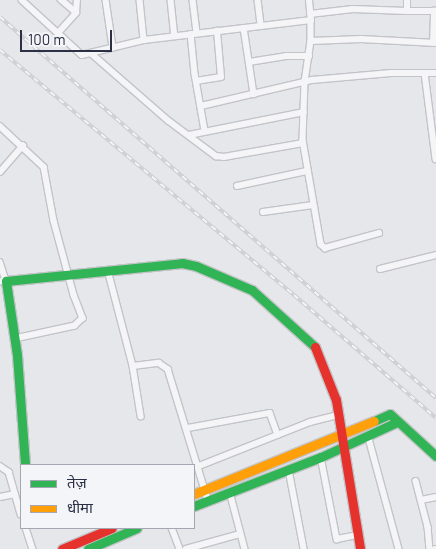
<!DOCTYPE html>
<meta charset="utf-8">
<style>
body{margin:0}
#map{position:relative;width:436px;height:549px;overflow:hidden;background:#e6e7ea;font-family:Barlow,"Noto Sans Devanagari",sans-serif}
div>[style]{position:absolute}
.roads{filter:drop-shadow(1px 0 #c3c4c8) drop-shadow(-1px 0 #c3c4c8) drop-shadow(0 1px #c3c4c8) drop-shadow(0 -1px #c3c4c8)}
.street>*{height:5.5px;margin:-2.75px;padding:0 2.75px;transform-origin:2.75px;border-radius:2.75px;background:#f5f5f7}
.fast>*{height:9px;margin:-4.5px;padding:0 4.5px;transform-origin:4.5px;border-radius:4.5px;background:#30b455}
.slow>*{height:9px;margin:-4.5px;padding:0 4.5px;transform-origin:4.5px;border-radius:4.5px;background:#ff9f0a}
.jam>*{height:9px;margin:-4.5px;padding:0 4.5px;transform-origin:4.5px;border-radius:4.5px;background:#e5322d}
.rail>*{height:4px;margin-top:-2px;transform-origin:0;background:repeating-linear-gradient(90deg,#f4f5f9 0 5.5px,#cecfd2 0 11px);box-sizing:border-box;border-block:1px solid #cecfd2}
span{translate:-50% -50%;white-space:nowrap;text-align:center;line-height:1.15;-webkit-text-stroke:4px #f4f5f9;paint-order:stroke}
.legend{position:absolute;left:20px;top:464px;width:175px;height:65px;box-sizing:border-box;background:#f4f5f9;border:1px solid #a4a6b1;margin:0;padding:6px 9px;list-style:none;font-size:15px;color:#2b3044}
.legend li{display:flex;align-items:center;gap:10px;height:25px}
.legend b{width:25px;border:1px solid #a4a6b1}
.scale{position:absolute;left:20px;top:30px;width:92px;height:22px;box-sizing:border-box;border:2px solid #2b3044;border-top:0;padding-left:6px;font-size:15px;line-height:18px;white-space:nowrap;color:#2b3044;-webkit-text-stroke:4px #f4f5f9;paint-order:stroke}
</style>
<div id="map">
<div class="roads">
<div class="street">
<i style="left:22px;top:0;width:81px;rotate:42.5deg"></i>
<i style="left:82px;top:55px;width:64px;rotate:-13.6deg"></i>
<i style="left:144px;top:40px;width:168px;rotate:-6.8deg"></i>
<i style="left:311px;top:20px;width:20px;rotate:-96deg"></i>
<i style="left:106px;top:0;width:48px;rotate:81.5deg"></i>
<i style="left:140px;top:0;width:40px;rotate:84.3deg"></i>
<i style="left:171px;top:0;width:36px;rotate:84deg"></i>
<i style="left:193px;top:0;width:33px;rotate:83deg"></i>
<i style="left:258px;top:0;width:26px;rotate:83deg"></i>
<i style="left:407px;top:11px;width:29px"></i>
<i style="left:76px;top:13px;width:13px;rotate:-86deg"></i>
<i style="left:310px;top:14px;width:43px;rotate:-6.6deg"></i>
<i style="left:353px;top:9px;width:54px;rotate:2.1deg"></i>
<i style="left:407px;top:11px;width:11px;rotate:-90deg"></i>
<i style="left:311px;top:20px;width:21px;rotate:90deg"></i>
<i style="left:311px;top:41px;width:41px;rotate:98.3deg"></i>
<i style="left:305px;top:82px;width:58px;rotate:92deg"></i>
<i style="left:303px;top:140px;width:106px;rotate:80.2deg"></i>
<i style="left:321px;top:244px;width:6px;rotate:45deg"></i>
<i style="left:325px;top:248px;width:56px;rotate:-15.5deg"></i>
<i style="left:244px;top:28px;width:67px;rotate:81.4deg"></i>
<i style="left:58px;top:33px;width:27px;rotate:-48deg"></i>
<i style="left:76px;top:13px;width:20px;rotate:-139deg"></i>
<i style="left:191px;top:34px;width:40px;rotate:84.3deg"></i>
<i style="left:195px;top:74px;width:58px;rotate:80deg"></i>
<i style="left:311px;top:41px;width:50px;rotate:-2.3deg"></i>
<i style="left:361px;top:39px;width:75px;rotate:3.1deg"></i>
<i style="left:433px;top:43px;width:32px;rotate:-88deg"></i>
<i style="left:91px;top:53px;width:103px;rotate:41.1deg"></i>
<i style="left:169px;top:121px;width:59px;rotate:36.7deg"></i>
<i style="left:216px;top:156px;width:8px;rotate:7deg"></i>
<i style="left:224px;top:157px;width:80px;rotate:-10deg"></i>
<i style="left:249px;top:62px;width:37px;rotate:-9deg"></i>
<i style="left:286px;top:56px;width:23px"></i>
<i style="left:425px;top:73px;width:87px;rotate:82.7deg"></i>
<i style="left:196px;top:81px;width:25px;rotate:-9deg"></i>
<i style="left:221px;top:77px;width:46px;rotate:-95deg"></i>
<i style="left:201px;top:106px;width:114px;rotate:-13.2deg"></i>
<i style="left:312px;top:80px;width:79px;rotate:-5.1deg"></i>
<i style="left:391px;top:73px;width:45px"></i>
<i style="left:0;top:126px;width:60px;rotate:43deg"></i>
<i style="left:44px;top:167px;width:55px;rotate:79.5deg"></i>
<i style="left:54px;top:221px;width:77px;rotate:74.9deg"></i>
<i style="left:74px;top:295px;width:25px;rotate:69deg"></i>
<i style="left:83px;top:318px;width:11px;rotate:135deg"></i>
<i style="left:75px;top:326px;width:61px;rotate:167.8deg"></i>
<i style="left:189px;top:135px;width:117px;rotate:-11.3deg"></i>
<i style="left:0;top:172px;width:35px;rotate:-49deg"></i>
<i style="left:237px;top:186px;width:72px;rotate:-12.1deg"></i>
<i style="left:263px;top:212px;width:50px;rotate:-8deg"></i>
<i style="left:0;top:262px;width:20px;rotate:72deg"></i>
<i style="left:6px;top:281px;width:6px;rotate:171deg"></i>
<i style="left:380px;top:269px;width:58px;rotate:-14deg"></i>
<i style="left:108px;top:270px;width:99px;rotate:75.4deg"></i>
<i style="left:133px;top:366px;width:51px;rotate:80.9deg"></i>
<i style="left:133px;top:366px;width:26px;rotate:-7deg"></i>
<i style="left:159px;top:363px;width:11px;rotate:34deg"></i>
<i style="left:168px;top:369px;width:137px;rotate:73deg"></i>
<i style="left:188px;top:428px;width:83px;rotate:-10.4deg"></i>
<i style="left:270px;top:413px;width:23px;rotate:70deg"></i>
<i style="left:368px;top:435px;width:118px;rotate:74.8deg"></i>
<i style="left:321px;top:457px;width:84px;rotate:79deg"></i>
<i style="left:337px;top:539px;width:21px;rotate:-11deg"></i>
<i style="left:0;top:466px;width:11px;rotate:34deg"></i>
<i style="left:9px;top:472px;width:44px;rotate:74.1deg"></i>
<i style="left:199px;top:466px;width:119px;rotate:-21.6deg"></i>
<i style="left:310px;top:422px;width:29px;rotate:-14deg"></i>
<i style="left:289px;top:470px;width:80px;rotate:79.2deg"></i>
<i style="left:416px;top:481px;width:48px;rotate:75.4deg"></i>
<i style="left:428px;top:527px;width:22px;rotate:85deg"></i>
<i style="left:230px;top:492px;width:59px;rotate:75.3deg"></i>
<i style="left:0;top:497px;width:15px;rotate:-11deg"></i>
<i style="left:421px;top:500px;width:15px;rotate:-11deg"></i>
<i style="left:26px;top:528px;width:22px;rotate:72deg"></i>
<i style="left:172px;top:528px;width:22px;rotate:69deg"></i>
<i style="left:186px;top:549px;width:56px;rotate:-15.5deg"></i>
<i style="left:435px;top:549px;width:1px"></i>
</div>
<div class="fast">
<i style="left:374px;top:421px;width:17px;rotate:-24deg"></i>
<i style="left:390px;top:414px;width:62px;rotate:42.4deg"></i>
<i style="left:25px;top:464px;width:109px;rotate:-94.2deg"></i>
<i style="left:17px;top:355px;width:75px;rotate:-98.5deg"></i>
<i style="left:6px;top:281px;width:177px;rotate:-5.8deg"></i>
<i style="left:182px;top:263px;width:14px;rotate:12deg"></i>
<i style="left:196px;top:266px;width:61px;rotate:23.2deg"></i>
<i style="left:252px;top:290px;width:85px;rotate:42.1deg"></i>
<i style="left:194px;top:506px;width:136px;rotate:-21.1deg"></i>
<i style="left:321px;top:457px;width:84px;rotate:-24.7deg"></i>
<i style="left:88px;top:549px;width:53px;rotate:-23.2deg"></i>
</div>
<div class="slow">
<i style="left:194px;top:494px;width:194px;rotate:-22.1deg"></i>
</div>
<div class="jam">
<i style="left:315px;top:347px;width:57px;rotate:68.4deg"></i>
<i style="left:336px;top:400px;width:151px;rotate:80.8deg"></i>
<i style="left:62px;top:549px;width:54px;rotate:-22.8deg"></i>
</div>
</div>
<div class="rail">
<i style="left:0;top:17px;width:579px;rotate:41.15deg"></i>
<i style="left:0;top:50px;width:383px;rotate:39.8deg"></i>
<i style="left:294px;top:295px;width:188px;rotate:40.9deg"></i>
</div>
<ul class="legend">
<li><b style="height:6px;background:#30b455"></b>तेज़</li>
<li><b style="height:6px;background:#ff9f0a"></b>धीमा</li>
</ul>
<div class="scale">100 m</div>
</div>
